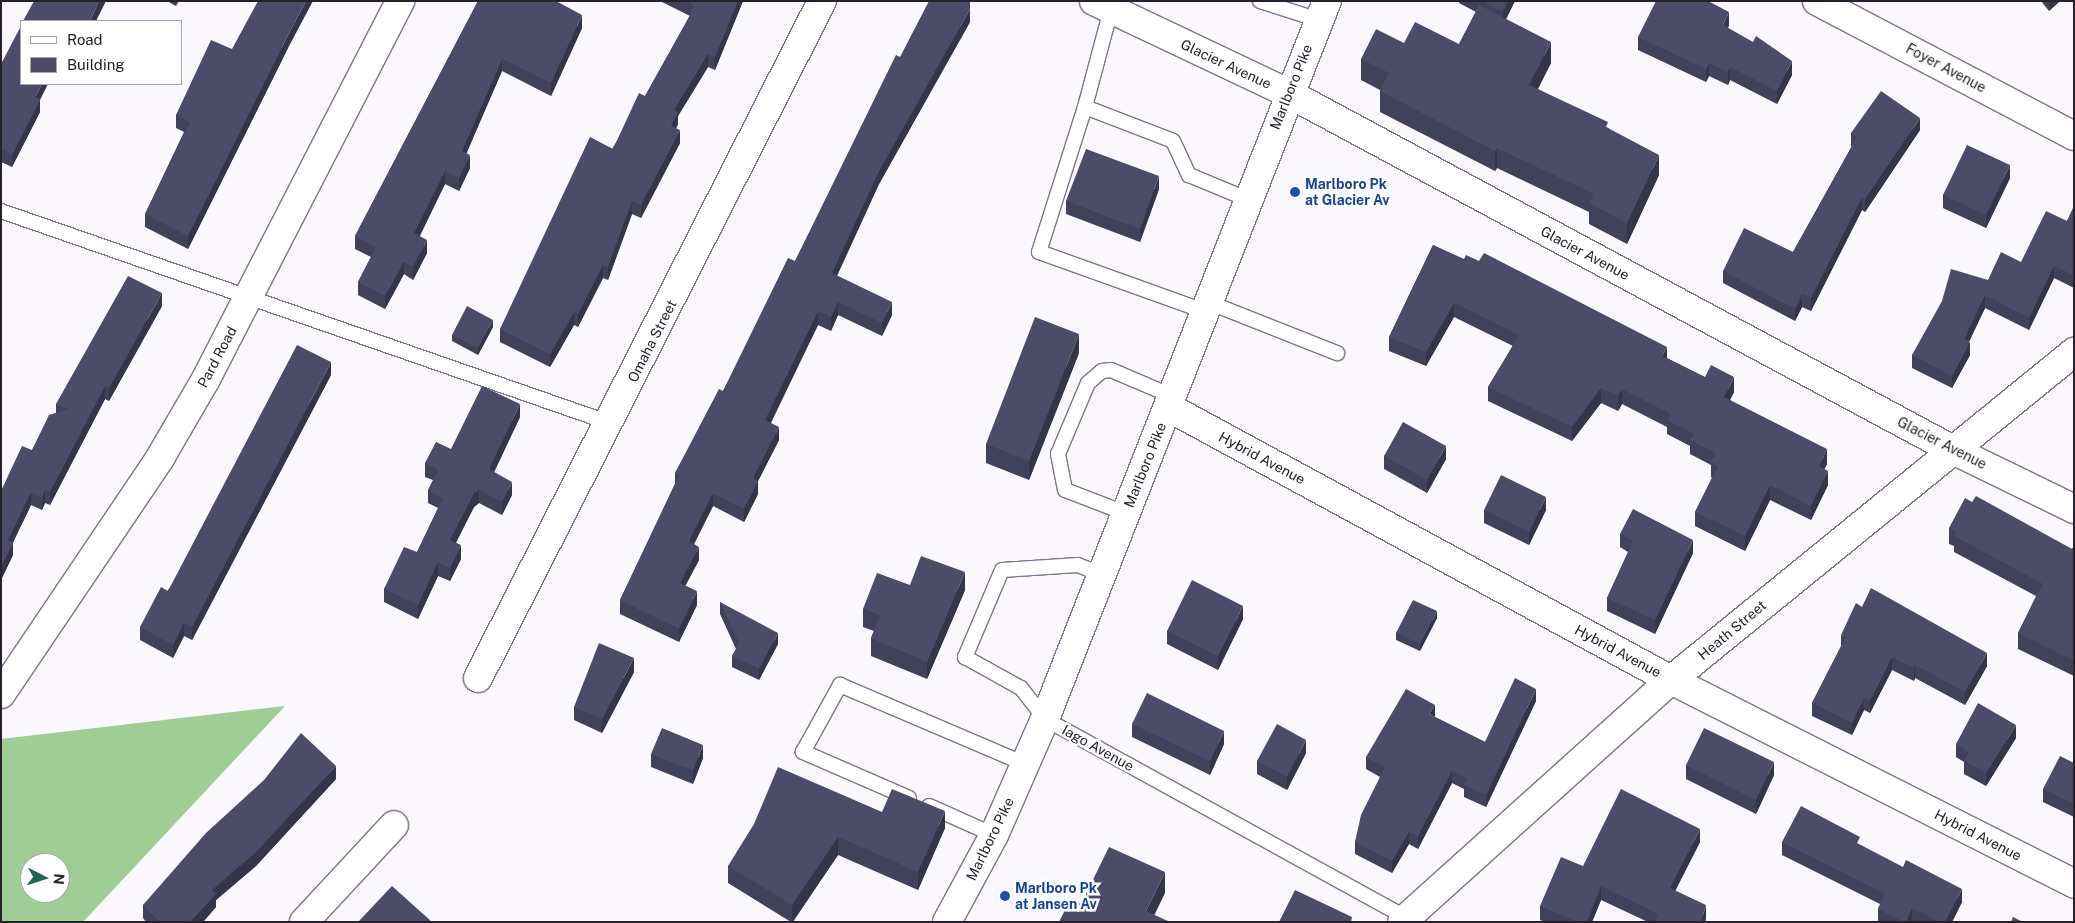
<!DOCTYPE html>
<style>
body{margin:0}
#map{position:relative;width:2075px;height:923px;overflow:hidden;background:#faf7fe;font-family:"Public Sans",sans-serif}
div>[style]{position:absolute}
.forest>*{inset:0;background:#a0cc96}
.roads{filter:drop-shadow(1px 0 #807490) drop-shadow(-1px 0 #807490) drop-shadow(0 1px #807490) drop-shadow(0 -1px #807490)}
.lane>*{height:14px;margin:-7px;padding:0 7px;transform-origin:7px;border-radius:7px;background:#fff}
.street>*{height:28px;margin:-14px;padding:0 14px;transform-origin:14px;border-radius:14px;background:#fff}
.secondary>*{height:28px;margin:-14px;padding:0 14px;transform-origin:14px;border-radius:14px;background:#fff}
.wall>*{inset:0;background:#414159}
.shaded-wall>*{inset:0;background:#353549}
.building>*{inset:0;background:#4c4c68}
.dots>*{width:14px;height:14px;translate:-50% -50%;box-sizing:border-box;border:2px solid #fff;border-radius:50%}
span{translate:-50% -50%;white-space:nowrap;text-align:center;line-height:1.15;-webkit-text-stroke:5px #fff;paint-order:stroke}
.street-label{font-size:14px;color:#25202b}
.transit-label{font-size:14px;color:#164399;font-weight:700}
.left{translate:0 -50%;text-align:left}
.frame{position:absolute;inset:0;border:2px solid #25202b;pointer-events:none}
.legend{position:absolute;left:20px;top:20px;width:162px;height:65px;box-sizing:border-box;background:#fff;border:1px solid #a8a6aa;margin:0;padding:6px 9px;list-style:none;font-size:15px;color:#25202b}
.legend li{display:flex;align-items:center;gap:10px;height:25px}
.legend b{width:25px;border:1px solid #a8a6aa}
.north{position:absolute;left:20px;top:853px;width:50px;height:50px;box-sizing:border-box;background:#fff;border:1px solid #a8a6aa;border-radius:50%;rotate:95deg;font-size:14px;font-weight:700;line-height:20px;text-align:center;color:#25202b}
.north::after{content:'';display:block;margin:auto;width:18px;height:22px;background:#226453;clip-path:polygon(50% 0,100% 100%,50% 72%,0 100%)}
</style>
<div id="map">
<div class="forest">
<i style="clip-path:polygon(evenodd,285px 706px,83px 922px,1px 922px,1px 739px,285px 706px,30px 863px,60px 863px,60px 893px,30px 893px,30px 863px)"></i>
</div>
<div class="roads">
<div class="lane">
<i style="left:1260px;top:1px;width:62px;rotate:17.9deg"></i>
<i style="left:1085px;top:107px;width:101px;rotate:-75.1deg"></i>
<i style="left:1px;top:211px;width:645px;rotate:19.19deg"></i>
<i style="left:1208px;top:302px;width:139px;rotate:21.6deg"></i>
<i style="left:1204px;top:311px;width:175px;rotate:-160.3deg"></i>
<i style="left:1039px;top:252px;width:152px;rotate:-72.4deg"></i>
<i style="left:1085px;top:107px;width:94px;rotate:21.1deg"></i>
<i style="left:1173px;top:141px;width:38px;rotate:65deg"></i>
<i style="left:1189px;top:175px;width:63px;rotate:22.5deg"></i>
<i style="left:1125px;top:513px;width:64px;rotate:-159deg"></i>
<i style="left:1065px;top:490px;width:37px;rotate:-101deg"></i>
<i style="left:1058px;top:454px;width:77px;rotate:-67.1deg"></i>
<i style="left:1088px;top:383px;width:18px;rotate:-41deg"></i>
<i style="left:1102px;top:371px;width:9px;rotate:-6deg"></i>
<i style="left:1111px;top:370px;width:66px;rotate:23.1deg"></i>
<i style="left:1101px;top:574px;width:25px;rotate:-159deg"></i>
<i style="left:1078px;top:565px;width:76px;rotate:176.2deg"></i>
<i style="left:1002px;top:570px;width:95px;rotate:113deg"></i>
<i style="left:965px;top:657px;width:64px;rotate:29deg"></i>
<i style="left:1021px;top:688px;width:39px;rotate:52deg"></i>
<i style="left:1045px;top:719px;width:415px;rotate:28.8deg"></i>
<i style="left:909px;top:798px;width:116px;rotate:-156.5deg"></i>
<i style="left:803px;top:752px;width:77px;rotate:-61.1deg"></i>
<i style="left:840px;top:685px;width:201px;rotate:23.1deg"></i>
<i style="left:929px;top:806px;width:71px;rotate:24deg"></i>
</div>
<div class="street">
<i style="left:1094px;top:1px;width:215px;rotate:25.4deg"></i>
<i style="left:1288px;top:93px;width:753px;rotate:28.23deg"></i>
<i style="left:1951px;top:449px;width:137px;rotate:26deg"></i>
<i style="left:1817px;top:1px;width:290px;rotate:27.7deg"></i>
<i style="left:1168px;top:407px;width:572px;rotate:28.49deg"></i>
<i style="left:1671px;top:680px;width:452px;rotate:26.8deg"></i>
<i style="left:478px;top:678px;width:759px;rotate:-63.06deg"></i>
<i style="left:1px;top:694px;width:285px;rotate:-56deg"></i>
<i style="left:160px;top:458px;width:91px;rotate:-59.8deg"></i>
<i style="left:206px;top:379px;width:425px;rotate:-62.8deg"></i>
<i style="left:304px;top:922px;width:132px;rotate:-47.1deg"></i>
<i style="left:1402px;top:922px;width:362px;rotate:-42deg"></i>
<i style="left:1671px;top:680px;width:520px;rotate:-39.14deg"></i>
</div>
<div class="secondary">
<i style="left:947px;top:922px;width:99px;rotate:-61.6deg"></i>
<i style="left:994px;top:835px;width:127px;rotate:-66.3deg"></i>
<i style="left:1045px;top:719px;width:771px;rotate:-68.56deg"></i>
</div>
</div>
<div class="wall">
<i style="clip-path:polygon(167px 1px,179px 1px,176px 6px)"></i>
<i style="clip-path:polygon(478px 1px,582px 28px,551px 96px,502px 71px,466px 153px,470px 168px,459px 191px,445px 184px,420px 236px,427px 253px,413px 280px,404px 274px,385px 309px,358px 295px,358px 282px,371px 257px,355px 249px,355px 236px)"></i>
<i style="clip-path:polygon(660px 1px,743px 1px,715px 70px,708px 67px,678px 116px,678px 124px,676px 128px,680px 143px,641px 218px,632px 214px,608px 280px,603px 278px,578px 327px,574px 325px,550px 367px,500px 342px,500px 329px,645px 96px,690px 16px)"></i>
<i style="clip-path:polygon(1459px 1px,1515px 1px,1506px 19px,1551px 63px,1538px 89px,1608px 128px,1659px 175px,1627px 244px,1589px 224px,1589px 212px,1497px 168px,1495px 171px,1380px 112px,1380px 90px,1361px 80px,1361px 59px,1404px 43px,1459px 44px,1476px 12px,1459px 3px)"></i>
<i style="clip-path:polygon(2041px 1px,2060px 1px,2049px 11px)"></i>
<i style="clip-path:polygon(970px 22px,879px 184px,837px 276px,892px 315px,882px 336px,838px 315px,831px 331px,818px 325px,771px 423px,779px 440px,758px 481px,758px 494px,744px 522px,713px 506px,694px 544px,699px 560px,685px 586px,697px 605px,679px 642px,620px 614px,620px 600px,675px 485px,675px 473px,723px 391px,795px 261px,900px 57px)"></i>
<i style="clip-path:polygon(1729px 25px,1728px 28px,1792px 75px,1777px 104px,1730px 80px,1728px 85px,1709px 76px,1706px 82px,1638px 50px,1638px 37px)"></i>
<i style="clip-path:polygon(288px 48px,188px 249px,145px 227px,145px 214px,184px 132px,176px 128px,176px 115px,232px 49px)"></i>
<i style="clip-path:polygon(1px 64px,40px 100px,40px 112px,12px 167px,1px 162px)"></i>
<i style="clip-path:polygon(1920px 130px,1865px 212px,1862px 210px,1811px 311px,1802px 307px,1795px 321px,1723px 283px,1723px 271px,1793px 252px,1852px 146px,1851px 146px,1851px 133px)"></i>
<i style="clip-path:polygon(2010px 178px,1986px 228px,1943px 208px,1943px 195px)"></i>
<i style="clip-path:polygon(1159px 189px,1140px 242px,1066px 214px,1066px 201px)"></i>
<i style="clip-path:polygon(2074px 206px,2074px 288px,2054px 278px,2029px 330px,1985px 308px,1969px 342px,1970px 355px,1952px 388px,1912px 368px,1912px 355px,1988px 280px,2021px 262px,2067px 221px)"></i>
<i style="clip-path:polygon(1433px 245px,1667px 358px,1734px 392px,1730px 400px,1827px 464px,1824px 469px,1828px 485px,1811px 520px,1770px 500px,1745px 551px,1695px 526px,1695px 512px,1712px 478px,1711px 477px,1711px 465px,1690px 454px,1690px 446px,1667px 434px,1667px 427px,1622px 404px,1618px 411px,1601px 403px,1572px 441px,1488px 401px,1488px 387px,1513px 346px,1454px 317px,1426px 366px,1389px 351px,1389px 337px)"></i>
<i style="clip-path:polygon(162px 306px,109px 401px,105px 399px,50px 505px,45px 503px,42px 510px,31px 505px,13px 542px,13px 555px,1px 580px,1px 491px,32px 450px,56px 413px,56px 404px)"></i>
<i style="clip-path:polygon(493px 327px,478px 355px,452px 341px,452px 335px)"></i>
<i style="clip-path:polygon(1079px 353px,1029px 480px,986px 463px,986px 444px)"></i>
<i style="clip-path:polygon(331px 375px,192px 640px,184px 636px,173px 658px,140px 640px,140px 627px)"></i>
<i style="clip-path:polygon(520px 417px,494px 472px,512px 495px,502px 515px,479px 503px,474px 507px,456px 543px,461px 559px,450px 581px,438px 576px,418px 619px,384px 602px,384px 589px,417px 552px,438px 508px,428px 503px,428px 490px,433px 480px,425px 477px,425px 463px,451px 449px)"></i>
<i style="clip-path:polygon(1384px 456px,1446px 459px,1427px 493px,1384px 469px)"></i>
<i style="clip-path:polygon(1972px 502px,2072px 549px,2074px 546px,2074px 676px,2018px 649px,2018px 633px,2036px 596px,1954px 552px,1954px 546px,1949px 544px,1949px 528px)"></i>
<i style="clip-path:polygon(1484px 510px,1546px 510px,1529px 545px,1484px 523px)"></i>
<i style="clip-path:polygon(1620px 534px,1693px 553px,1655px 634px,1607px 611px,1607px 598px,1628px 552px,1620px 547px)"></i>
<i style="clip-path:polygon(910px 585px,965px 590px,927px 679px,871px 656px,871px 638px,874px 631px,863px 627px,863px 609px)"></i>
<i style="clip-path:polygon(720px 602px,778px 644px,759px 680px,732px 667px,732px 656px,736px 649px,720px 614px)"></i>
<i style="clip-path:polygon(1437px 618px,1420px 651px,1396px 640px,1396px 633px)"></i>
<i style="clip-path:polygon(1243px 619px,1218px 670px,1167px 644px,1167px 631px)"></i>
<i style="clip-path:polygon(1841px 635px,1987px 666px,1965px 705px,1915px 678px,1914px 681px,1892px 670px,1870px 713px,1864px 710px,1852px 735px,1812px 716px,1812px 703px,1841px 646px)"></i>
<i style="clip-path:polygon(634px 672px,602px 733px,574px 720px,574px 707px)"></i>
<i style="clip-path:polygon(1536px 701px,1486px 807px,1464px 797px,1464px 789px,1452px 783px,1418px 849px,1409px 844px,1392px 873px,1355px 854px,1355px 842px,1380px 777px,1366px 769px,1366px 757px,1435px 717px,1485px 742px)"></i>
<i style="clip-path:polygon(1132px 724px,1224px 744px,1210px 775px,1132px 737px)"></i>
<i style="clip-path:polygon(2016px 738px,1986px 786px,1964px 774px,1964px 762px,1956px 757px,1956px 744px)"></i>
<i style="clip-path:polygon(1306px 753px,1287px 790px,1257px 774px,1257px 761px)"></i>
<i style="clip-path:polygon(651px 754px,703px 758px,693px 784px,651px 767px)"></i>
<i style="clip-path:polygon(2074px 763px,2074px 817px,2043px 802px,2043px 789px)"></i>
<i style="clip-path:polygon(1686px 765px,1774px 775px,1756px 814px,1686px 779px)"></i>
<i style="clip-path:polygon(336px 779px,256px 866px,216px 900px,216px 907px,203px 922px,146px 922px,143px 918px,143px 905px)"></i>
<i style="clip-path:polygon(882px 812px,945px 828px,918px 890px,838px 855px,793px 922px,791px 922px,728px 883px,728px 866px)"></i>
<i style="clip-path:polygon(1700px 842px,1675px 891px,1706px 918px,1705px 922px,1648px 922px,1601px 900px,1592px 922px,1545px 922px,1540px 920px,1540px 906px,1583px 866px)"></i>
<i style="clip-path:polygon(1782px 842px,1860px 845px,1962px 902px,1952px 922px,1914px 922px,1912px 921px,1912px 922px,1878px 922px,1878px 909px,1880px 904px,1782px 855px)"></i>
</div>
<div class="shaded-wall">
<i style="clip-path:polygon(99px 1px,106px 1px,96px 21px,90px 21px)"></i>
<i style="clip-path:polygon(306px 1px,313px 1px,288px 48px,188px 249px,188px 236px,288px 35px)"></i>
<i style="clip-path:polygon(738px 1px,743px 1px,715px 70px,715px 57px)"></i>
<i style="clip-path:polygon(1508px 1px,1515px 1px,1503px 25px,1503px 12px)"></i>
<i style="clip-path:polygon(2049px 1px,2060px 1px,2049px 11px)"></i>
<i style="clip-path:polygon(970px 9px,970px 22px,879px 184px,832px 286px,832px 273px,879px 171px)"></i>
<i style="clip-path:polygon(1729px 12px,1729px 25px,1723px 38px,1723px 25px)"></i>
<i style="clip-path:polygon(582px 15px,582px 28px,551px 96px,551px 83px)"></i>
<i style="clip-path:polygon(1551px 42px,1551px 63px,1529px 105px,1529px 85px)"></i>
<i style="clip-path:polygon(708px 54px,708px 67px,678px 116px,678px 124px,671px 139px,671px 126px,674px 110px)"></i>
<i style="clip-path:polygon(502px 59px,502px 71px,462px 164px,462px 151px)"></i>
<i style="clip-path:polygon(1792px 61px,1792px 75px,1777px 104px,1777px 91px)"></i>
<i style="clip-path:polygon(1709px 63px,1709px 76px,1706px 82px,1706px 69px)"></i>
<i style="clip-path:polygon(1730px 67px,1730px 80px,1728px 85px,1728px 72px)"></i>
<i style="clip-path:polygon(42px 84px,48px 84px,40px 100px,40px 112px,12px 167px,12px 155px,35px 97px)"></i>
<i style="clip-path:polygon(1920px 118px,1920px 130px,1865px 212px,1865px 199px)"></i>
<i style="clip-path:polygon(680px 130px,680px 143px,641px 218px,641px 205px)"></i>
<i style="clip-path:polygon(1497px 148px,1497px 168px,1495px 171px,1495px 151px)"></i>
<i style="clip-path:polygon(470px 155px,470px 168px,459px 191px,459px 178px)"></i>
<i style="clip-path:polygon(1659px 155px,1659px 175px,1627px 244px,1627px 223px)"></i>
<i style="clip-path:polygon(2010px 165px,2010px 178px,1986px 228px,1986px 215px)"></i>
<i style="clip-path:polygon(445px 171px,445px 184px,414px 246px,414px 233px)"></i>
<i style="clip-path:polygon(1159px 176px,1159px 189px,1140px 242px,1140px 229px)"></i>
<i style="clip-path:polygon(1862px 197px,1862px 210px,1811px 311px,1811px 298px)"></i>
<i style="clip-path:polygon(632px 201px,632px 214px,608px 280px,608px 267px)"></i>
<i style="clip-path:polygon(427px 240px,427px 253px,413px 280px,413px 267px)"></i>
<i style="clip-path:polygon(404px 262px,404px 274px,385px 309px,385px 296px)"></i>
<i style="clip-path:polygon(603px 265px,603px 278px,578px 327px,578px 314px)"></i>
<i style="clip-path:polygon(2054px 266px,2054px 278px,2029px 330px,2029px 318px)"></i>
<i style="clip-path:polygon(162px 293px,162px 306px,109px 401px,109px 388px)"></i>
<i style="clip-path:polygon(1802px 294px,1802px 307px,1795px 321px,1795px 309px)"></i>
<i style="clip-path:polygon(1985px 295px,1985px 308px,1964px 352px,1964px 339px)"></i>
<i style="clip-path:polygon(838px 302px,838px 315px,831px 331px,831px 317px)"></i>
<i style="clip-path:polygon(892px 302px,892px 315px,882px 336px,882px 323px)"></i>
<i style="clip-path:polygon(1454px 303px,1454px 317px,1426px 366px,1426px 352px)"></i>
<i style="clip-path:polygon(818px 311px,818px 325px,765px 433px,765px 420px)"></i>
<i style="clip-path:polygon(574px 312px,574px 325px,550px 367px,550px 354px)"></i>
<i style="clip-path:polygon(493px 320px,493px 327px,478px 355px,478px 348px)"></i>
<i style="clip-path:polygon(1079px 334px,1079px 353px,1029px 480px,1029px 461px)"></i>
<i style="clip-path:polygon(1970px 342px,1970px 355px,1952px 388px,1952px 376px)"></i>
<i style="clip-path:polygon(1667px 347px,1667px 361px,1662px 356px)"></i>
<i style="clip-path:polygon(331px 362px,331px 375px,192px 640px,192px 627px)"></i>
<i style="clip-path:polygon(1734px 377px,1734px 392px,1724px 411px,1724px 397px)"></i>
<i style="clip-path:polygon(105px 386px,105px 399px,50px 505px,50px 492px)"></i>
<i style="clip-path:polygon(1601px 388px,1601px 403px,1572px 441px,1572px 427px)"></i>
<i style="clip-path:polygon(1622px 389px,1622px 404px,1618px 411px,1618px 396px)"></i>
<i style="clip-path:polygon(520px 404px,520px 417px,489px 483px,489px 469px)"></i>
<i style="clip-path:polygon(779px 427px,779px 440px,758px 481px,758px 494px,744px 522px,744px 509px,753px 478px)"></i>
<i style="clip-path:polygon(1446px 446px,1446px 459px,1427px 493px,1427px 480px)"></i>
<i style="clip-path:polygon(1827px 449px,1827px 464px,1819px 480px,1819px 466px)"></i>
<i style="clip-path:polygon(1828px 471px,1828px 485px,1811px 520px,1811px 506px)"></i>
<i style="clip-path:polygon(512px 482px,512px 495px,502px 515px,502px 502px)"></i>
<i style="clip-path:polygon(1770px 485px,1770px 500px,1745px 551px,1745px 536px)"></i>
<i style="clip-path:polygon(45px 490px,45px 503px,42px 510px,42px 497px)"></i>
<i style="clip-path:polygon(479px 490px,479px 503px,474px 507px,450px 553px,450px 540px,474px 493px)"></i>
<i style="clip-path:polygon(31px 492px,31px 505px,8px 553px,8px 540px)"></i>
<i style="clip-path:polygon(713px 493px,713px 506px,689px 554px,689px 541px)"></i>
<i style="clip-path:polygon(1546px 497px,1546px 510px,1529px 545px,1529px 532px)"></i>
<i style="clip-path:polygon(1693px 540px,1693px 553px,1655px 634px,1655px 620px)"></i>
<i style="clip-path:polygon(13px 543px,13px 555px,1px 580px,1px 567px)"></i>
<i style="clip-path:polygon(461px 545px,461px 559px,450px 581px,450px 568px)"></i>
<i style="clip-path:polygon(699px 547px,699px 560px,680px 596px,680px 583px)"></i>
<i style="clip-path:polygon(438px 562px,438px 576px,418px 619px,418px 605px)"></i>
<i style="clip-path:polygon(965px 572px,965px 590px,927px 679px,927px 662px)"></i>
<i style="clip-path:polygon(697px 591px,697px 605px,679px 642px,679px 629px)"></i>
<i style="clip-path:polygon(1243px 606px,1243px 619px,1218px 670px,1218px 656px)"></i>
<i style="clip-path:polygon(1437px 611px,1437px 618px,1420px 651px,1420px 644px)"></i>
<i style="clip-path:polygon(184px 623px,184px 636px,173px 658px,173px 645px)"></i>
<i style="clip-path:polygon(778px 633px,778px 644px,759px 680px,759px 669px)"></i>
<i style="clip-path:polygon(1987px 653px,1987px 666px,1965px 705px,1965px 692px)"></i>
<i style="clip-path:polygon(1892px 657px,1892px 670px,1870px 713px,1870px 701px)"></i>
<i style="clip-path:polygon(634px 658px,634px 672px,602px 733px,602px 719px)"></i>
<i style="clip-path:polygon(1915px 665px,1915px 678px,1914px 681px,1914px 668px)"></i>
<i style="clip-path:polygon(1536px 689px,1536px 701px,1486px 807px,1486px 795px)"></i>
<i style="clip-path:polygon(1864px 698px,1864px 710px,1852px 735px,1852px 723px)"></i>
<i style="clip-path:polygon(1435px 705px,1435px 717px,1429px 714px)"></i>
<i style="clip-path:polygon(2016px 725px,2016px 738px,1986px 786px,1986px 773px)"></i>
<i style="clip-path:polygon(1224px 731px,1224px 744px,1210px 775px,1210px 761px)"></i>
<i style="clip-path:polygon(1306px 740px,1306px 753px,1287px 790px,1287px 777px)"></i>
<i style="clip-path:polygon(703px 745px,703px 758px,693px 784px,693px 770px)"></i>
<i style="clip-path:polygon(1774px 762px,1774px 775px,1756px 814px,1756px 800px)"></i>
<i style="clip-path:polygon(336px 766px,336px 779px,256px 866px,216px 900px,216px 907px,203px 922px,190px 922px,212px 890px)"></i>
<i style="clip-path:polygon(1452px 771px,1452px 783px,1418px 849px,1418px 836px)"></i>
<i style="clip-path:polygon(945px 811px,945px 828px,918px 890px,918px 872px)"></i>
<i style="clip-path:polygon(1700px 829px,1700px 842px,1670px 901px,1670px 888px)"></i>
<i style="clip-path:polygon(1409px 832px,1409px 844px,1392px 873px,1392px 861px)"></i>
<i style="clip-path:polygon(838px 837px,838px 855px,792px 922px,792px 905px)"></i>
<i style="clip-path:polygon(1165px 872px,1165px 893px,1151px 922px,1146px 911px)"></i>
<i style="clip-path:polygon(1601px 886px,1601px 900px,1592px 922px,1587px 922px)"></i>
<i style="clip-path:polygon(1962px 889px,1962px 902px,1952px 922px,1945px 922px)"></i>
<i style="clip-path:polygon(1706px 905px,1706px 918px,1705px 922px,1701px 922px)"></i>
<i style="clip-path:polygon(1912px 908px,1912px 922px,1906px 922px)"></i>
</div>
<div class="building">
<i style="clip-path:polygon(34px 1px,99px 1px,90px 21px,23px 21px)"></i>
<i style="clip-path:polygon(258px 1px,306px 1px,288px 35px,188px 236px,145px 214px,190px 122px,176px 115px,211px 40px,232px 49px)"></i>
<i style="clip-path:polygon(478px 1px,556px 1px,582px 15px,551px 83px,502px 59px,462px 151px,470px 155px,459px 178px,445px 171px,414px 233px,427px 240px,413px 267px,404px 262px,385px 296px,358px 282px,376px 247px,355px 236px)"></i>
<i style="clip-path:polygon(686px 1px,738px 1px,715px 57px,708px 54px,674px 110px,678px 112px,671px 126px,680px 130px,641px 205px,632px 201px,608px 267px,603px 265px,578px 314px,574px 312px,550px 354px,500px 329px,590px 137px,613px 149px,639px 93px,645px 96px,695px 6px)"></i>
<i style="clip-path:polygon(929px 1px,969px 1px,970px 2px,970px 9px,879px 171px,832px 273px,892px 302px,882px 323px,838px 302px,831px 317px,818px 311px,765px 420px,779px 427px,753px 478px,758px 481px,744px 509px,713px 493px,689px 541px,699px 547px,680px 583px,697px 591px,679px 629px,620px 600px,679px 475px,675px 473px,719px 389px,723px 391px,788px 258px,795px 261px,896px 55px,900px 57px)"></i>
<i style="clip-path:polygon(1482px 1px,1508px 1px,1503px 12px)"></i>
<i style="clip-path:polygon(1656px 1px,1708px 1px,1729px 12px,1723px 25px,1753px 42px,1756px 36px,1792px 61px,1777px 91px,1730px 67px,1728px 72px,1709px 63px,1706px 69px,1638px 37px)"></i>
<i style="clip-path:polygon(1479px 5px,1551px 42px,1529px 85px,1608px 122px,1606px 127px,1659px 155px,1627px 223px,1589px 203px,1594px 194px,1497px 148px,1495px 151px,1380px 91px,1389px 73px,1361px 59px,1376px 29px,1404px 43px,1415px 22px,1459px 44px)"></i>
<i style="clip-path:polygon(21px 26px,21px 84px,42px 84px,35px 97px,40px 100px,12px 155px,1px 149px,1px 64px)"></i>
<i style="clip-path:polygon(1881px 91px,1920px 118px,1865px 199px,1862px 197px,1811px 298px,1802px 294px,1795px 309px,1723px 271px,1744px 228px,1793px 252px,1857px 137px,1851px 133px)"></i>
<i style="clip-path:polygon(1967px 145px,2010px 165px,1986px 215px,1943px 195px)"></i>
<i style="clip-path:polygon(1086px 149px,1159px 176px,1140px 229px,1066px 201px)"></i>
<i style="clip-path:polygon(2074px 206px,2074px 275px,2054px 266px,2029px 318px,1985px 295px,1964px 339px,1970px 342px,1952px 376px,1912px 355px,1942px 301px,1951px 269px,1988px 280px,2001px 252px,2021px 262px,2046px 211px,2067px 221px)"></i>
<i style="clip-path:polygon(1433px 245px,1464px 259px,1466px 255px,1479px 261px,1484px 253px,1667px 347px,1662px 356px,1705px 377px,1711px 365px,1734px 377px,1724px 397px,1827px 449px,1819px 466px,1828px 471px,1811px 506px,1770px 485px,1745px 536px,1695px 512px,1718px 466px,1711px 462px,1716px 453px,1690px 440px,1694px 434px,1667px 420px,1671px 414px,1622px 389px,1618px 396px,1601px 388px,1572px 427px,1488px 387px,1519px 335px,1454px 303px,1426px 352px,1389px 337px)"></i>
<i style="clip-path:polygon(128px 276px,162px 293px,109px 388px,105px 386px,50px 492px,45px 490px,42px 497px,31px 492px,8px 540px,13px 543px,1px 567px,1px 491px,22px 446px,32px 450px,49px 415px,68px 409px,56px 404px)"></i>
<i style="clip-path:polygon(467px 306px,493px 320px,478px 348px,452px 335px)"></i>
<i style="clip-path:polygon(1035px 317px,1079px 334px,1029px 461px,986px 444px)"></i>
<i style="clip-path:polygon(297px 345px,331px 362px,192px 627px,184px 623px,173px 645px,140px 627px,161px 587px,168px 591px)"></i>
<i style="clip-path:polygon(482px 386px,520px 404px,489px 469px,512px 482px,502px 502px,479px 490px,474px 493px,450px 540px,461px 545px,450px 568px,438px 562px,418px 605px,384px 589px,404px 547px,417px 552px,443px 498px,428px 490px,439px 470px,425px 463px,436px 442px,451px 449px)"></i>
<i style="clip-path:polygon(1403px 422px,1446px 446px,1427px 480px,1384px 456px)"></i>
<i style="clip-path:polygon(1501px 475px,1546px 497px,1529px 532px,1484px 510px)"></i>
<i style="clip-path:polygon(1976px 496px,2072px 549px,2074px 546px,2074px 661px,2018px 633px,2043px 584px,1954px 536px,1957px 532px,1949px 528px,1965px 498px,1972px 502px)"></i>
<i style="clip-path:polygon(1633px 509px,1693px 540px,1655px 620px,1607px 598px,1633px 541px,1620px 534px)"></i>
<i style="clip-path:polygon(921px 556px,965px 572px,927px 662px,871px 638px,880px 615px,863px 609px,877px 573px,910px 585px)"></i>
<i style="clip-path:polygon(1192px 580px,1243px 606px,1218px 656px,1167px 631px)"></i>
<i style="clip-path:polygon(1871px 588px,1987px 653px,1965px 692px,1915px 665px,1914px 668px,1892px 657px,1870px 701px,1864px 698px,1852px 723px,1812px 703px,1846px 637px,1841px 635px,1856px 603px,1862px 607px)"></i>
<i style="clip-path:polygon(1413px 600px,1437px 611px,1420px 644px,1396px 633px)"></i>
<i style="clip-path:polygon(720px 602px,778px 633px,759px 669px,732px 656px,739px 643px)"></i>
<i style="clip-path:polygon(599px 643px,634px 658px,602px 719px,574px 707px)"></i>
<i style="clip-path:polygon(1515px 678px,1536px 689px,1486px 795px,1464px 785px,1467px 778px,1452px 771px,1418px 836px,1409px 832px,1392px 861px,1355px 842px,1361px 815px,1385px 767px,1366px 757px,1406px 689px,1435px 705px,1429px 714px,1485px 742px)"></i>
<i style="clip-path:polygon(1147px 693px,1224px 731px,1210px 761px,1132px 724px)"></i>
<i style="clip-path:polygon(1978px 703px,2016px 725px,1986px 773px,1964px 761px,1969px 752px,1956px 744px)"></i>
<i style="clip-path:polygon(1277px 724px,1306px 740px,1287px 777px,1257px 761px)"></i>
<i style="clip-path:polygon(662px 728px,703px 745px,693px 770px,651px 754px)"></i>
<i style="clip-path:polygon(1704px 728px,1774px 762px,1756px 800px,1686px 765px)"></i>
<i style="clip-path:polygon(301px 733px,336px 766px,256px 852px,212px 890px,216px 894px,190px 922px,160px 922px,143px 905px,206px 833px,264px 780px)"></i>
<i style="clip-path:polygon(2060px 756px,2074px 763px,2074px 804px,2043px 789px)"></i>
<i style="clip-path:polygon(778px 767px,882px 812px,892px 789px,945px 811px,918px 872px,838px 837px,792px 905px,728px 866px,754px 824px)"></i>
<i style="clip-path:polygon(1621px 789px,1700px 829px,1670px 888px,1706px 905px,1701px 922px,1655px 922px,1658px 914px,1601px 886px,1587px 922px,1577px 922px,1540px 906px,1561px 857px,1583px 866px)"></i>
<i style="clip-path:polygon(1801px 806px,1860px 837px,1857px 843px,1903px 867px,1906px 860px,1962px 889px,1945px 922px,1940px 922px,1912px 908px,1906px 922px,1904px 922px,1878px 909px,1885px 894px,1782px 842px)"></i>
<i style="clip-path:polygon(1109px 847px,1165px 872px,1146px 911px,1170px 922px,1059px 922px,1065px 910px,1069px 912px,1075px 901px,1081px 904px)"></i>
<i style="clip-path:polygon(392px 886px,432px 922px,360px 922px,359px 921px)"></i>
<i style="clip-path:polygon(1295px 890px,1352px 917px,1351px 922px,1279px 922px)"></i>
<i style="clip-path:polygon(2013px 917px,2023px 922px,2011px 922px)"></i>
</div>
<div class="dots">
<i style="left:1295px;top:192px;background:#1a4fb4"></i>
<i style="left:1005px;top:896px;background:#1a4fb4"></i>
</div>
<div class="street-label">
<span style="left:1226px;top:64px;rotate:25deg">Glacier Avenue</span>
<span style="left:1946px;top:68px;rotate:28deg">Foyer Avenue</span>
<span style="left:1291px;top:87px;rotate:-68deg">Marlboro Pike</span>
<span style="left:1585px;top:253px;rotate:28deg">Glacier Avenue</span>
<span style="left:652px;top:341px;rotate:-63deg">Omaha Street</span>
<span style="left:217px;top:357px;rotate:-62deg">Pard Road</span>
<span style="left:1942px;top:443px;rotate:27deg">Glacier Avenue</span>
<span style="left:1262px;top:458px;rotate:28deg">Hybrid Avenue</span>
<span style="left:1145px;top:465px;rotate:-68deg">Marlboro Pike</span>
<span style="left:1732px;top:630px;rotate:-40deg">Heath Street</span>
<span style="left:1618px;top:651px;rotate:28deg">Hybrid Avenue</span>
<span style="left:1098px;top:748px;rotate:29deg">Iago Avenue</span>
<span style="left:1978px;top:835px;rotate:27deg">Hybrid Avenue</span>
<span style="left:990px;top:839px;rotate:-64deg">Marlboro Pike</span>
</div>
<div class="transit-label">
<span class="left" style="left:1305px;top:192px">Marlboro Pk<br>at Glacier Av</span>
<span class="left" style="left:1015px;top:896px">Marlboro Pk<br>at Jansen Av</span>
</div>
<div class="frame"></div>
<ul class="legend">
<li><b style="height:6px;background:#fff"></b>Road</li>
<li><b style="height:14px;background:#4c4c68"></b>Building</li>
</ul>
<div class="north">N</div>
</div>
